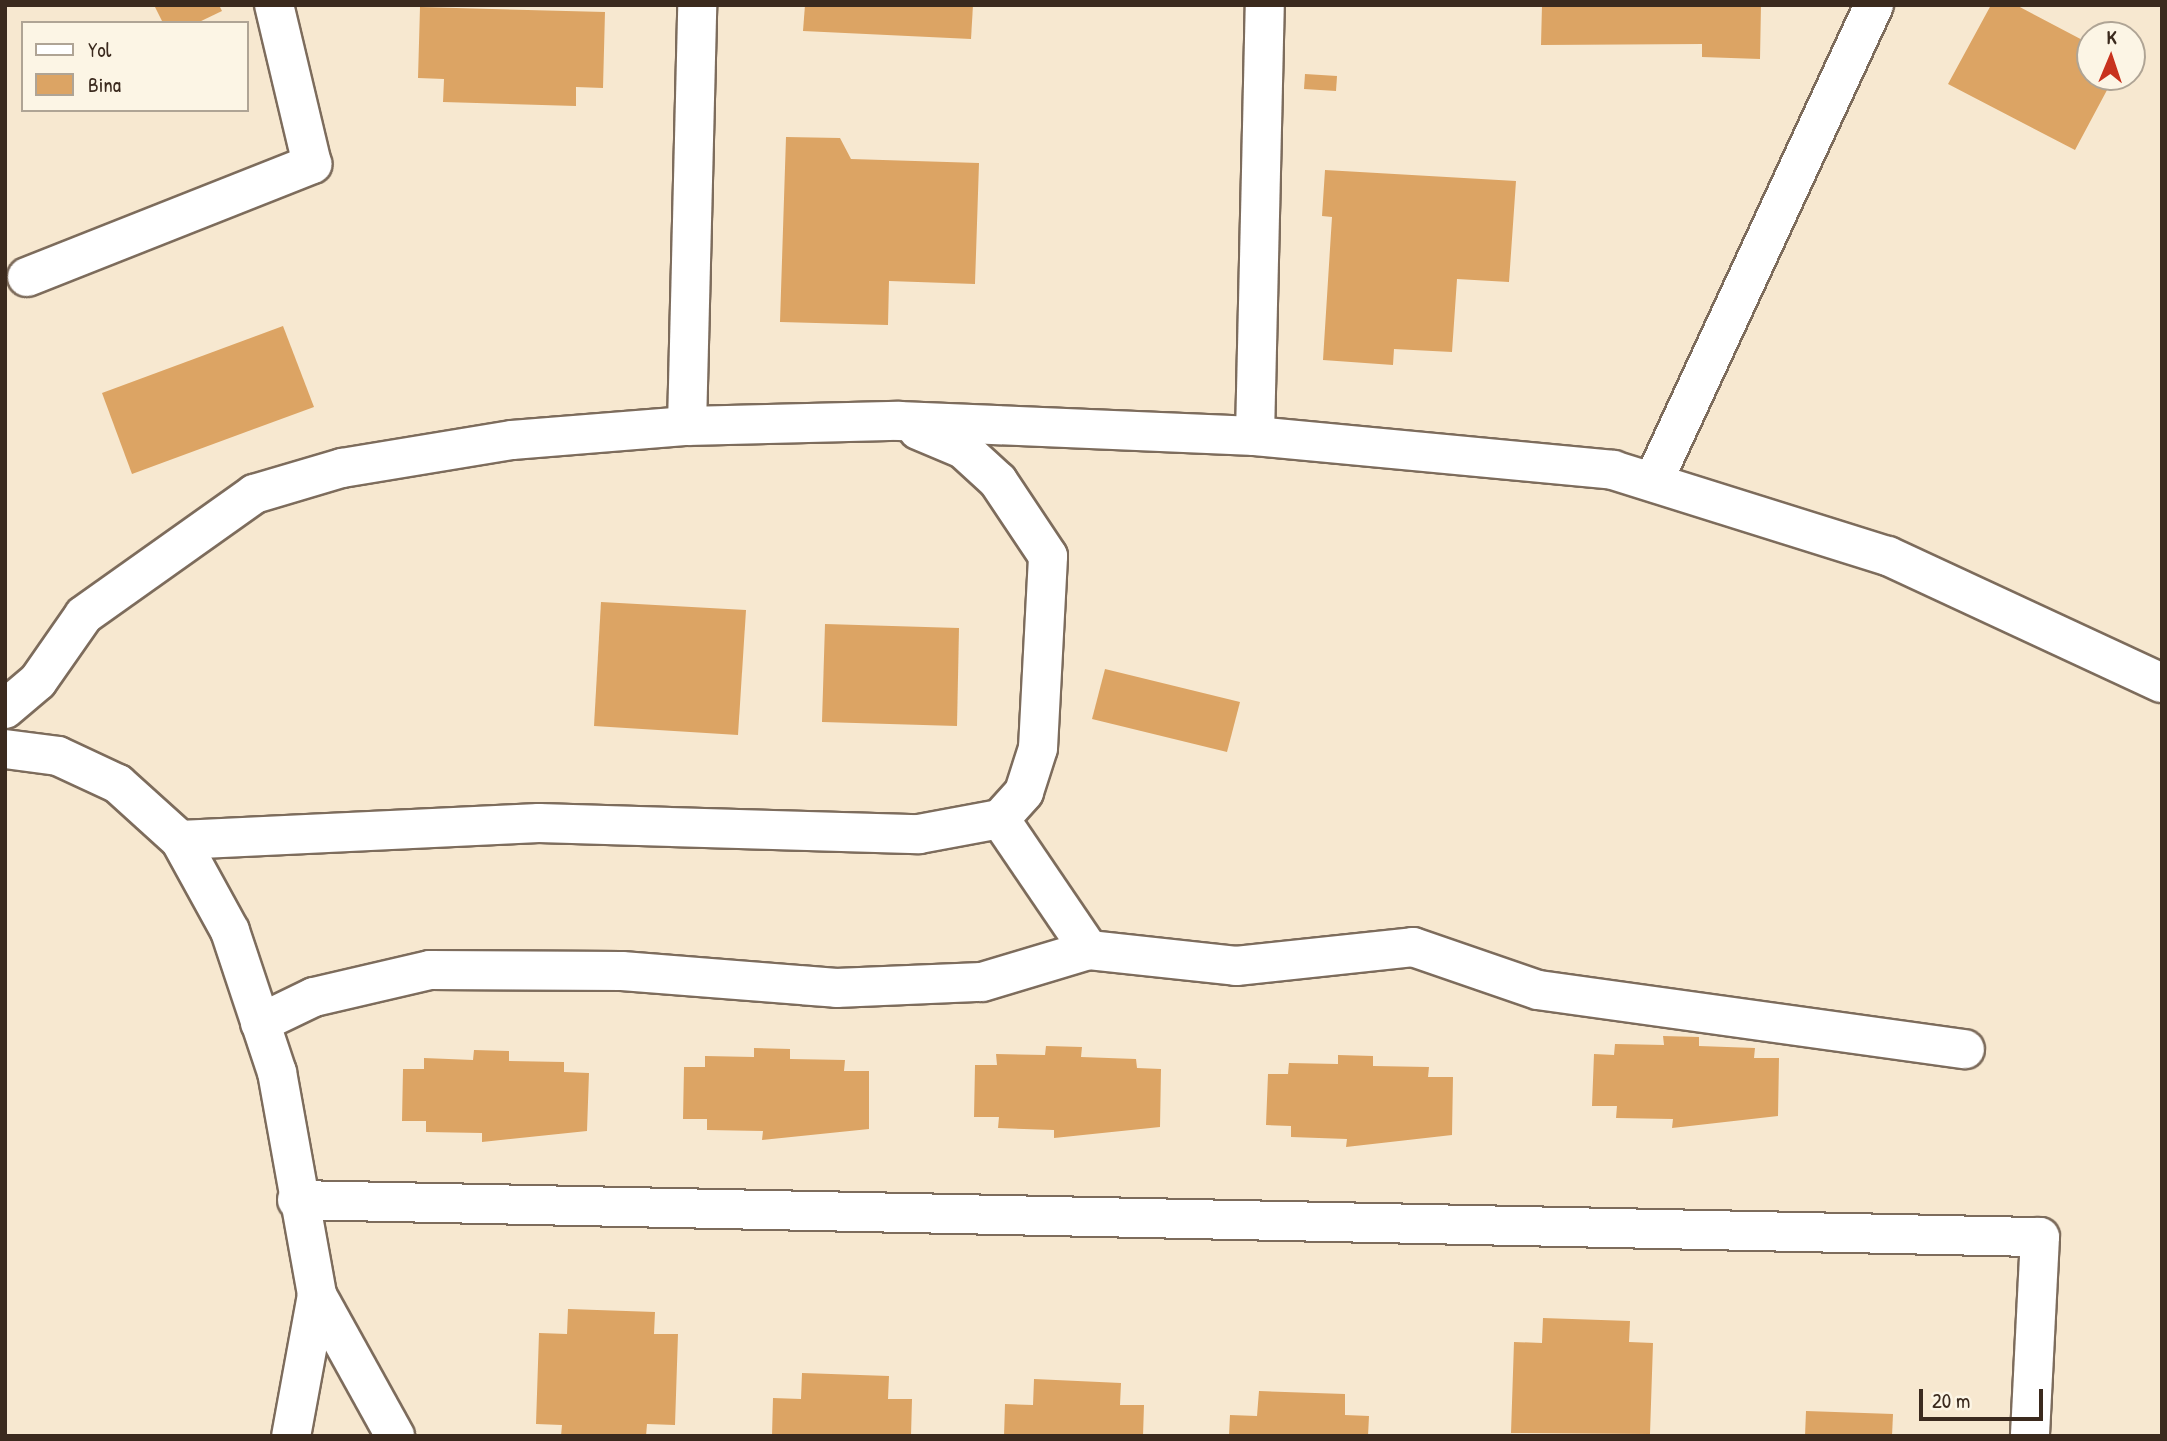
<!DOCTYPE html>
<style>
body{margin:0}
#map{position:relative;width:2167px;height:1441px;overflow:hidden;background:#f7e8d0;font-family:"Patrick Hand",sans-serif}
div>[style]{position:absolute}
.building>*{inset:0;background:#dca464}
.roads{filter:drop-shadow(2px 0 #7d6c5c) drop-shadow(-2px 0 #7d6c5c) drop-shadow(0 2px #7d6c5c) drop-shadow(0 -2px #7d6c5c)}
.minor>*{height:38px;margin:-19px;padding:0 19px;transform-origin:19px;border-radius:19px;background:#fff}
span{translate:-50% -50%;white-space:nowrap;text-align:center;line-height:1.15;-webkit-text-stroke:7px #fcf5e5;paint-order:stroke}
.frame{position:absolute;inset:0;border:7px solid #3b2a1e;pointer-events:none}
.legend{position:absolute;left:21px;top:21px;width:228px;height:91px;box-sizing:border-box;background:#fcf5e5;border:2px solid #afa495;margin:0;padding:9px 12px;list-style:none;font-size:21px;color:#3b2a1e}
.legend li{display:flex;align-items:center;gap:14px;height:35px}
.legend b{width:35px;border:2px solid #afa495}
.north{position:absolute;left:2076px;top:21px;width:70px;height:70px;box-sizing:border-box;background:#fcf5e5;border:2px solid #afa495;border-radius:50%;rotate:2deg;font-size:19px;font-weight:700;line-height:28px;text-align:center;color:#3b2a1e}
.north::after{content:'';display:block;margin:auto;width:24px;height:32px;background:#c8321e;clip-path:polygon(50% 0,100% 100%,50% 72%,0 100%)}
.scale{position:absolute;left:1919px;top:1389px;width:124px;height:32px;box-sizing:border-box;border:4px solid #3b2a1e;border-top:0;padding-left:9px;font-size:21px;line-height:24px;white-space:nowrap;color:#3b2a1e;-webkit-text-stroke:5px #fcf5e5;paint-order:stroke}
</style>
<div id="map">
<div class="building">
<i style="clip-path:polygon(154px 5px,219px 5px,222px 11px,197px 23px,163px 23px)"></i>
<i style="clip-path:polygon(805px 5px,973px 5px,971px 39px,803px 31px)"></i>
<i style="clip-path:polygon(1542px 5px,1761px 5px,1760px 59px,1702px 57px,1702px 44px,1541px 45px)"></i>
<i style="clip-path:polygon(1991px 5px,2016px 5px,2090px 44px,2090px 77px,2114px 77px,2075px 150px,1948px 84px)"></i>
<i style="clip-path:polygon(420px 7px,605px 12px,603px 88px,576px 87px,576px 106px,443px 102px,444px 79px,418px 78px)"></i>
<i style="clip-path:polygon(1305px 74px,1337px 76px,1336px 91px,1304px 89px)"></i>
<i style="clip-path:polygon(786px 137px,840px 138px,851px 159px,979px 163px,975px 284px,889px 281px,888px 325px,780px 322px)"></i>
<i style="clip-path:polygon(1325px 170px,1516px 181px,1509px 282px,1457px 279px,1452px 352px,1394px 349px,1393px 365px,1323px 360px,1332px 217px,1322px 216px)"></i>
<i style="clip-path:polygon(283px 326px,314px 407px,132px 474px,102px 393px)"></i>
<i style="clip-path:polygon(601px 602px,746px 610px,738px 735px,594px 726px)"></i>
<i style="clip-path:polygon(825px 624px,959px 628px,957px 726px,822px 722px)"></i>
<i style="clip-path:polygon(1105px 669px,1240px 702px,1227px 752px,1092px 719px)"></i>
<i style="clip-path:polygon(1663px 1036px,1699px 1037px,1699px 1046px,1755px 1048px,1754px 1058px,1779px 1058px,1778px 1116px,1672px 1128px,1673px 1119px,1616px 1118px,1617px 1106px,1592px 1106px,1594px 1054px,1614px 1055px,1615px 1044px,1664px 1045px)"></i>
<i style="clip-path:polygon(1046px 1046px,1082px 1047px,1081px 1057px,1136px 1059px,1137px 1068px,1161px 1069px,1160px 1127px,1054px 1138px,1054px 1130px,998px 1128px,999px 1117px,974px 1117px,975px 1065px,997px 1065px,996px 1054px,1045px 1055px)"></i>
<i style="clip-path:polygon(754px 1048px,790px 1049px,790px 1059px,845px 1060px,844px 1071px,869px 1071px,869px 1129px,762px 1140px,763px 1131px,707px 1130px,707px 1119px,683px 1119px,684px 1067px,705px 1067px,705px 1056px,754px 1057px)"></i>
<i style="clip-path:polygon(474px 1050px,509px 1051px,509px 1061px,564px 1062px,564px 1072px,589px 1073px,587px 1131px,482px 1142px,482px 1133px,426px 1132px,426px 1121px,402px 1121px,403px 1069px,424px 1069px,424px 1058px,473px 1060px)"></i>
<i style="clip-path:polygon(1338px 1055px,1373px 1056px,1373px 1066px,1429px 1067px,1428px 1077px,1453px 1077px,1452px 1135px,1346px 1147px,1347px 1139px,1291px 1137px,1291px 1126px,1266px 1125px,1268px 1074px,1288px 1074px,1289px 1063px,1338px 1064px)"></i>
<i style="clip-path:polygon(568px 1309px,655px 1312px,654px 1334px,678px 1334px,675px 1425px,647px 1424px,646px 1436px,561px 1436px,562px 1425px,536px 1424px,539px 1333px,567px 1334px)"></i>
<i style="clip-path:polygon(1543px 1318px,1630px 1321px,1629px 1342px,1653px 1343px,1650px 1434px,1511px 1433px,1514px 1342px,1542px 1343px)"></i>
<i style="clip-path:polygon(802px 1373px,889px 1376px,888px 1399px,912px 1399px,911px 1436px,772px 1436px,773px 1398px,801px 1399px)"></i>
<i style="clip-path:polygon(1034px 1379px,1121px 1383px,1120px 1405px,1144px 1405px,1143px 1436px,1004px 1436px,1005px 1404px,1033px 1405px)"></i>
<i style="clip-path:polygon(1259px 1391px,1345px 1394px,1345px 1415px,1369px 1416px,1368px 1436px,1229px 1436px,1230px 1415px,1257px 1416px)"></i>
<i style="clip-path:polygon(1806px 1411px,1893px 1414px,1892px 1436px,1805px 1436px)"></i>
</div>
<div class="roads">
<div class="minor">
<i style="left:27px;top:277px;width:307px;rotate:-21.6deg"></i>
<i style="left:312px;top:164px;width:163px;rotate:-103.4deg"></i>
<i style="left:687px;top:426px;width:421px;rotate:-88.6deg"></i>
<i style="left:1255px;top:436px;width:431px;rotate:-88.7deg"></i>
<i style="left:1653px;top:482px;width:526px;rotate:-65.14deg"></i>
<i style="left:5px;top:709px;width:43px;rotate:-40.3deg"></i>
<i style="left:38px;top:681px;width:80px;rotate:-55.1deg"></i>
<i style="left:84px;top:615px;width:209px;rotate:-35.4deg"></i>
<i style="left:254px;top:494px;width:92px;rotate:-16.5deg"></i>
<i style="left:342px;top:468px;width:172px;rotate:-9.4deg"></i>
<i style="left:512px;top:440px;width:176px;rotate:-4.6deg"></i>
<i style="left:687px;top:426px;width:212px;rotate:-1.4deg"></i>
<i style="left:899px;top:421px;width:356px;rotate:2.4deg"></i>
<i style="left:1255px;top:436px;width:360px;rotate:5.4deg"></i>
<i style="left:1613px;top:470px;width:288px;rotate:17.4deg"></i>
<i style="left:1888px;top:556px;width:302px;rotate:24.9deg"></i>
<i style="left:5px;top:749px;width:53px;rotate:7.5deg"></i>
<i style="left:58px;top:756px;width:66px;rotate:25deg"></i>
<i style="left:118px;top:784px;width:84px;rotate:42.1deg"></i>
<i style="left:180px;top:840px;width:104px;rotate:61.2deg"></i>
<i style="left:230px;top:931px;width:149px;rotate:71.6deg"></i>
<i style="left:277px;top:1072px;width:227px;rotate:79.8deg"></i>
<i style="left:317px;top:1295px;width:143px;rotate:100.4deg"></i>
<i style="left:1000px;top:819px;width:158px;rotate:55.8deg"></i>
<i style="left:1089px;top:950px;width:148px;rotate:6.2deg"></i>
<i style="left:1236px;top:966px;width:178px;rotate:-6.1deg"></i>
<i style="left:1413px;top:947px;width:132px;rotate:19deg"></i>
<i style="left:1538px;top:990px;width:431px;rotate:7.9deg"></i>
<i style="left:180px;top:840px;width:359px;rotate:-2.7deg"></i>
<i style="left:539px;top:823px;width:380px;rotate:1.7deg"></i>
<i style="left:919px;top:834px;width:82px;rotate:-10.5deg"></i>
<i style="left:1000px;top:819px;width:36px;rotate:-48deg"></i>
<i style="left:1024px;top:792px;width:46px;rotate:-72.3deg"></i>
<i style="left:1038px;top:748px;width:192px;rotate:-87deg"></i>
<i style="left:1048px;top:556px;width:90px;rotate:-123.7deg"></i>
<i style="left:998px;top:481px;width:47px;rotate:-137.6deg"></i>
<i style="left:963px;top:449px;width:49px;rotate:-157.1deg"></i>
<i style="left:260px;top:1023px;width:60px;rotate:-25.7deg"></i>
<i style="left:314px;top:997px;width:119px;rotate:-13.1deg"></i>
<i style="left:430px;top:970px;width:192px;rotate:0.3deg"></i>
<i style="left:622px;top:971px;width:215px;rotate:4.5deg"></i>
<i style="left:836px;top:988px;width:146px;rotate:-2.4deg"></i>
<i style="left:982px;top:982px;width:112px;rotate:-16.7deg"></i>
<i style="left:297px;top:1200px;width:1743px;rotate:1.22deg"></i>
<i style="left:2040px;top:1237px;width:199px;rotate:92.9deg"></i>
<i style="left:317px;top:1295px;width:161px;rotate:61deg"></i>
</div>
</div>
<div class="frame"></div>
<ul class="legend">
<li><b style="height:9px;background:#fff"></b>Yol</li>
<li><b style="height:19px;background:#dca464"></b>Bina</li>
</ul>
<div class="north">K</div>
<div class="scale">20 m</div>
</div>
